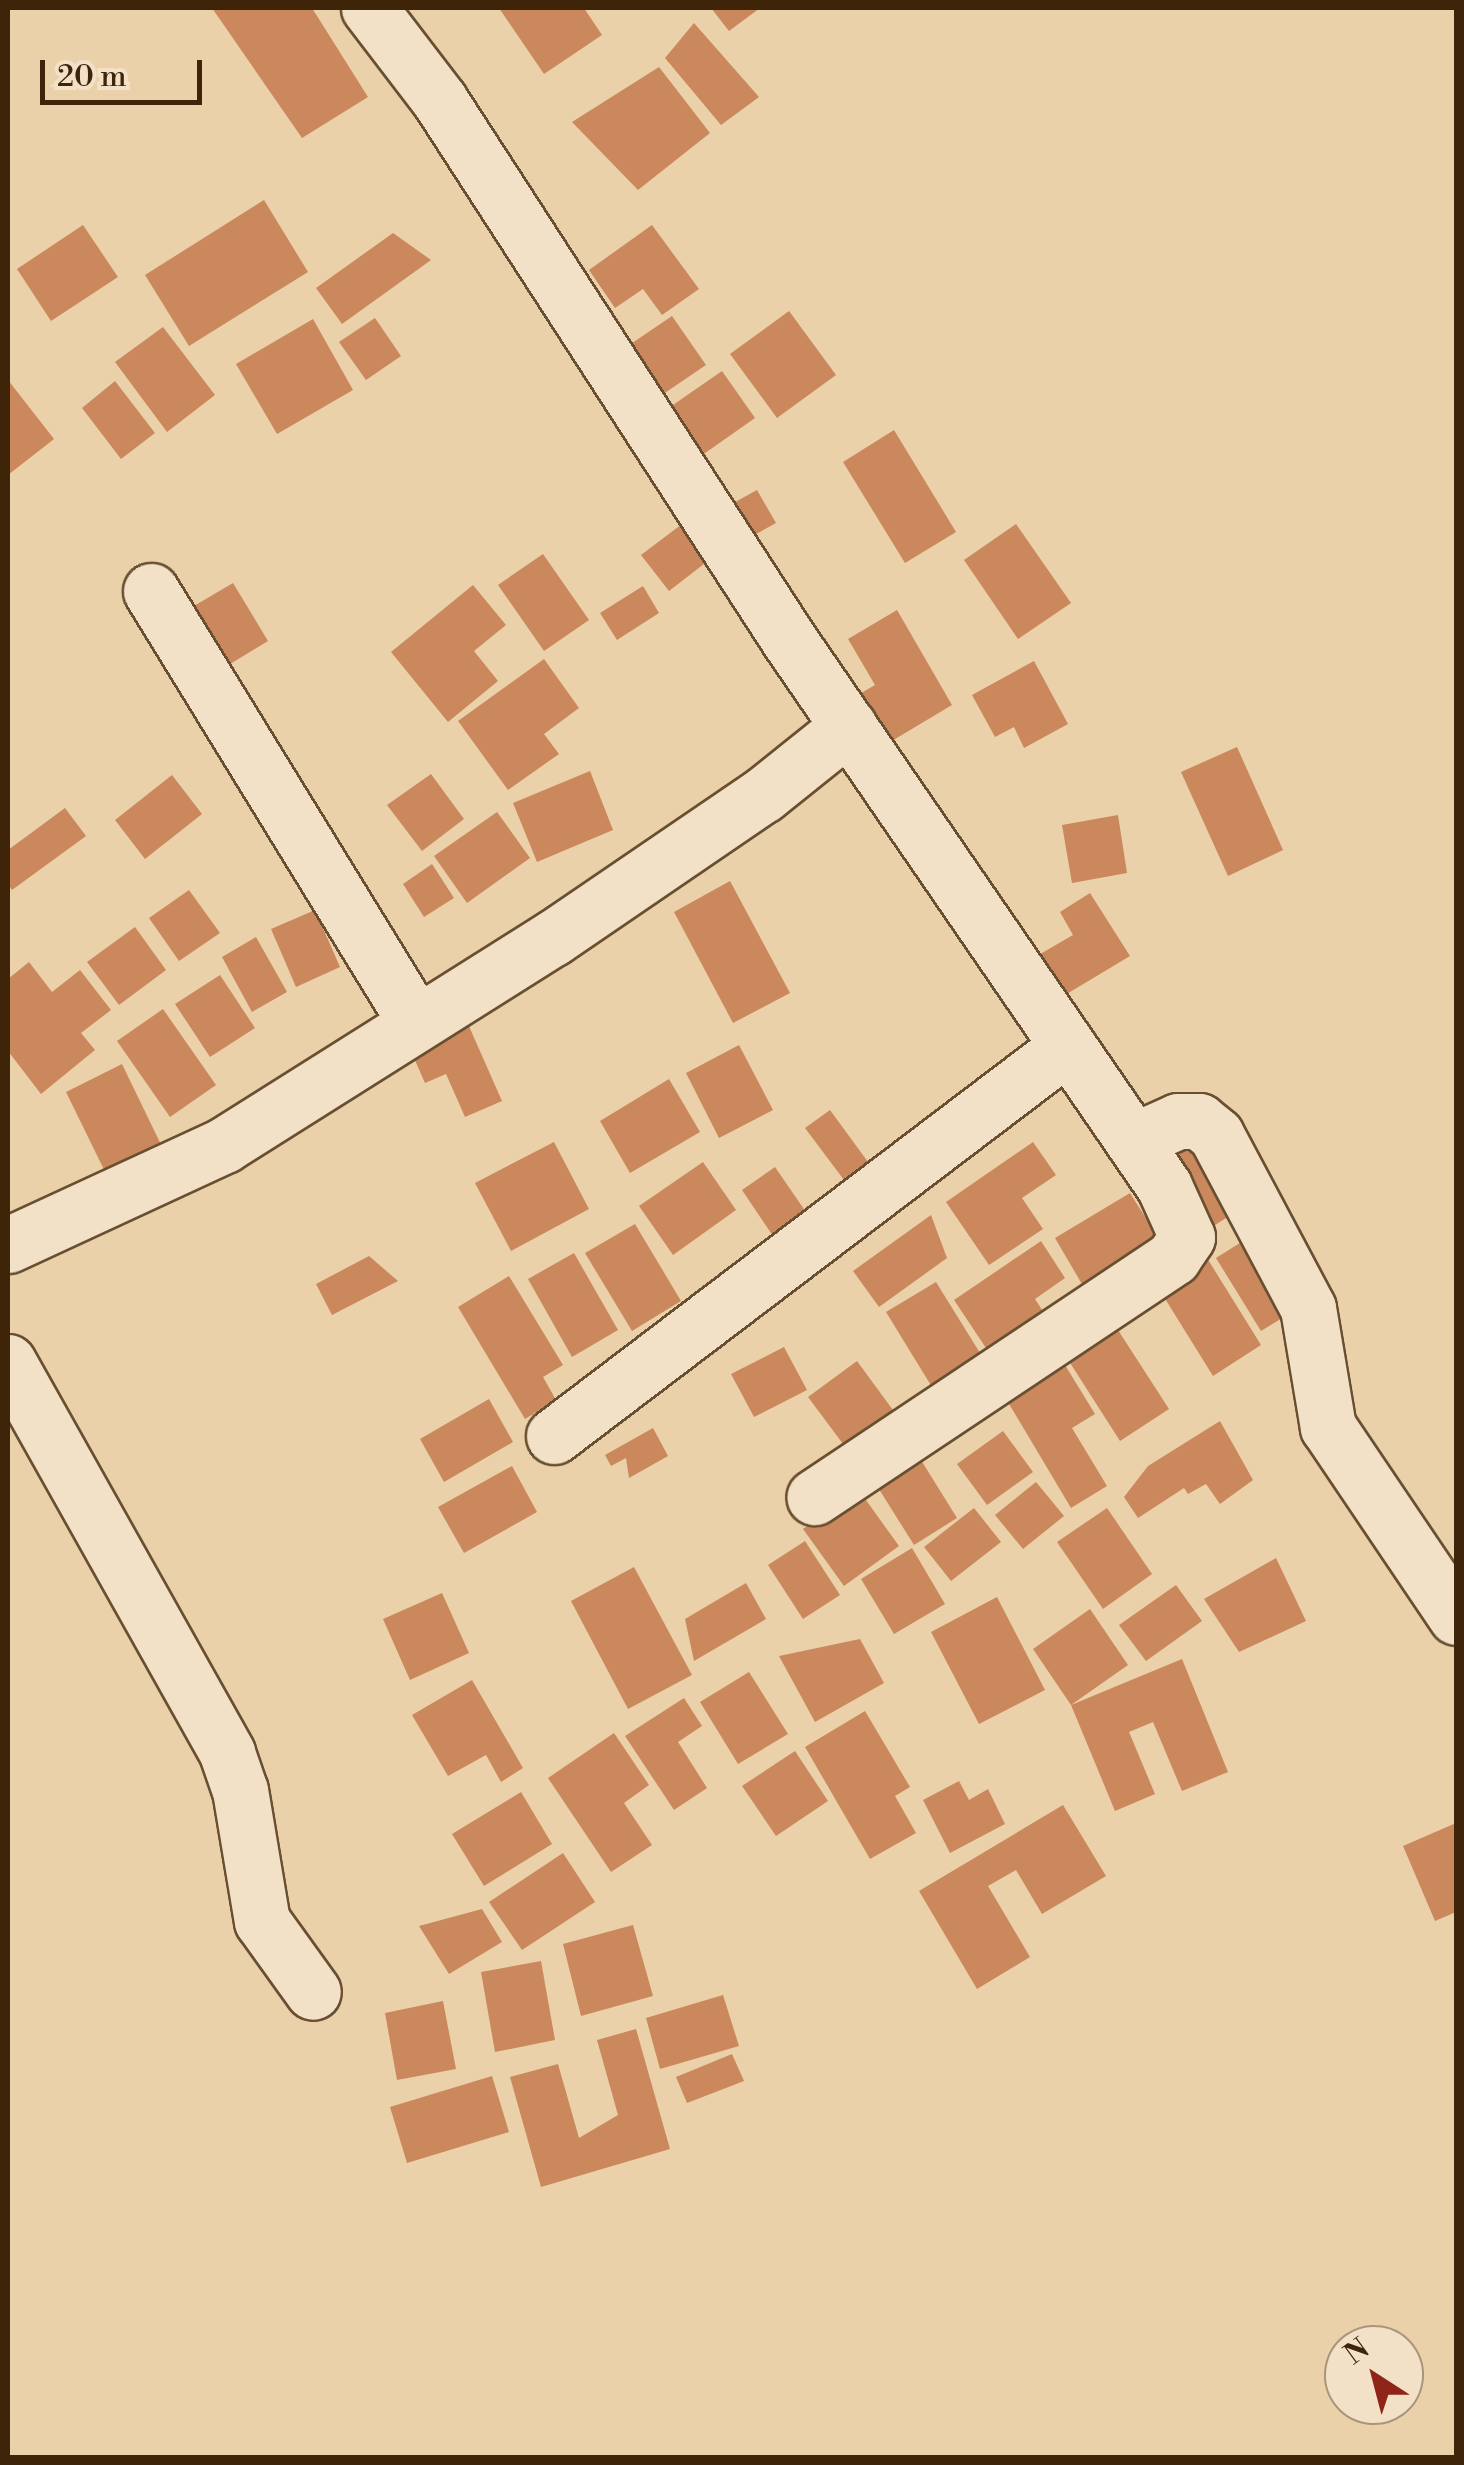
<!DOCTYPE html>
<style>
body{margin:0}
#map{position:relative;width:1464px;height:2465px;overflow:hidden;background:#ebd1a9;font-family:"Libre Bodoni",serif}
div>[style]{position:absolute}
.building>*{inset:0;background:#ca885c}
.roads{filter:drop-shadow(2px 0 #694f31) drop-shadow(-2px 0 #694f31) drop-shadow(0 2px #694f31) drop-shadow(0 -2px #694f31)}
.minor>*{height:55px;margin:-27.5px;padding:0 27.5px;transform-origin:27.5px;border-radius:27.5px;background:#f2e1c7}
span{translate:-50% -50%;white-space:nowrap;text-align:center;line-height:1.15;-webkit-text-stroke:9px #f2e1c7;paint-order:stroke}
.frame{position:absolute;inset:0;border:10px solid #3e2409;pointer-events:none}
.north{position:absolute;left:1324px;top:2325px;width:100px;height:100px;box-sizing:border-box;background:#f2e1c7;border:2px solid #aa957b;border-radius:50%;rotate:324deg;font-size:28px;font-weight:700;line-height:40px;text-align:center;color:#3e2409}
.north::after{content:'';display:block;margin:auto;width:35px;height:45px;background:#8f2418;clip-path:polygon(50% 0,100% 100%,50% 72%,0 100%)}
.scale{position:absolute;left:40px;top:60px;width:162px;height:45px;box-sizing:border-box;border:5px solid #3e2409;border-top:0;padding-left:12px;font-size:30px;line-height:35px;white-space:nowrap;color:#3e2409;-webkit-text-stroke:8px #f2e1c7;paint-order:stroke}
</style>
<div id="map">
<div class="building">
<i style="clip-path:polygon(212px 8px,312px 8px,368px 97px,302px 138px)"></i>
<i style="clip-path:polygon(499px 8px,584px 8px,602px 35px,544px 74px)"></i>
<i style="clip-path:polygon(711px 8px,760px 8px,729px 31px)"></i>
<i style="clip-path:polygon(694px 23px,759px 97px,721px 125px,665px 58px)"></i>
<i style="clip-path:polygon(659px 67px,710px 133px,638px 190px,572px 122px)"></i>
<i style="clip-path:polygon(264px 200px,308px 272px,189px 346px,145px 275px)"></i>
<i style="clip-path:polygon(83px 225px,118px 277px,51px 321px,17px 269px)"></i>
<i style="clip-path:polygon(652px 225px,699px 289px,662px 315px,643px 289px,615px 308px,589px 270px)"></i>
<i style="clip-path:polygon(393px 233px,431px 260px,342px 324px,316px 288px)"></i>
<i style="clip-path:polygon(789px 311px,836px 375px,777px 418px,730px 354px)"></i>
<i style="clip-path:polygon(672px 316px,706px 365px,650px 403px,616px 354px)"></i>
<i style="clip-path:polygon(375px 318px,401px 356px,366px 380px,339px 342px)"></i>
<i style="clip-path:polygon(313px 319px,353px 390px,277px 434px,236px 364px)"></i>
<i style="clip-path:polygon(163px 327px,215px 395px,167px 432px,115px 362px)"></i>
<i style="clip-path:polygon(722px 371px,755px 418px,691px 463px,657px 416px)"></i>
<i style="clip-path:polygon(8px 380px,54px 439px,8px 475px)"></i>
<i style="clip-path:polygon(115px 381px,155px 433px,121px 459px,82px 408px)"></i>
<i style="clip-path:polygon(894px 430px,956px 532px,905px 563px,843px 462px)"></i>
<i style="clip-path:polygon(757px 490px,776px 523px,738px 544px,719px 511px)"></i>
<i style="clip-path:polygon(686px 521px,713px 557px,669px 591px,641px 555px)"></i>
<i style="clip-path:polygon(1016px 524px,1071px 603px,1018px 639px,964px 560px)"></i>
<i style="clip-path:polygon(543px 554px,589px 620px,544px 651px,498px 585px)"></i>
<i style="clip-path:polygon(233px 583px,268px 641px,217px 672px,182px 613px)"></i>
<i style="clip-path:polygon(473px 585px,506px 625px,474px 651px,498px 681px,448px 722px,391px 652px)"></i>
<i style="clip-path:polygon(643px 586px,659px 613px,617px 640px,600px 613px)"></i>
<i style="clip-path:polygon(897px 610px,952px 705px,880px 748px,851px 699px,875px 685px,848px 639px)"></i>
<i style="clip-path:polygon(544px 659px,579px 708px,544px 734px,559px 754px,508px 790px,458px 721px)"></i>
<i style="clip-path:polygon(1034px 661px,1068px 724px,1024px 748px,1014px 727px,995px 737px,972px 695px)"></i>
<i style="clip-path:polygon(1237px 747px,1283px 850px,1228px 876px,1181px 772px)"></i>
<i style="clip-path:polygon(590px 771px,613px 830px,537px 862px,513px 803px)"></i>
<i style="clip-path:polygon(431px 774px,464px 819px,422px 851px,387px 805px)"></i>
<i style="clip-path:polygon(172px 775px,202px 814px,145px 859px,115px 820px)"></i>
<i style="clip-path:polygon(65px 808px,86px 836px,12px 890px,8px 884px,8px 850px)"></i>
<i style="clip-path:polygon(497px 812px,530px 858px,467px 903px,434px 856px)"></i>
<i style="clip-path:polygon(1118px 815px,1127px 873px,1072px 883px,1062px 825px)"></i>
<i style="clip-path:polygon(432px 864px,454px 898px,424px 917px,403px 884px)"></i>
<i style="clip-path:polygon(730px 881px,790px 993px,733px 1023px,674px 912px)"></i>
<i style="clip-path:polygon(189px 890px,220px 933px,179px 961px,149px 918px)"></i>
<i style="clip-path:polygon(1090px 893px,1130px 956px,1060px 998px,1035px 957px,1073px 935px,1060px 912px)"></i>
<i style="clip-path:polygon(315px 910px,340px 967px,296px 987px,271px 929px)"></i>
<i style="clip-path:polygon(135px 927px,166px 970px,119px 1005px,87px 962px)"></i>
<i style="clip-path:polygon(256px 937px,287px 992px,252px 1012px,222px 957px)"></i>
<i style="clip-path:polygon(29px 962px,52px 992px,80px 970px,111px 1010px,81px 1033px,95px 1050px,41px 1094px,8px 1051px,8px 979px)"></i>
<i style="clip-path:polygon(220px 975px,255px 1028px,210px 1057px,175px 1004px)"></i>
<i style="clip-path:polygon(163px 1009px,216px 1085px,170px 1117px,117px 1041px)"></i>
<i style="clip-path:polygon(468px 1024px,502px 1101px,465px 1117px,446px 1074px,425px 1083px,410px 1049px)"></i>
<i style="clip-path:polygon(739px 1045px,773px 1110px,719px 1138px,686px 1073px)"></i>
<i style="clip-path:polygon(122px 1064px,167px 1157px,111px 1184px,66px 1092px)"></i>
<i style="clip-path:polygon(669px 1079px,700px 1132px,630px 1173px,600px 1121px)"></i>
<i style="clip-path:polygon(830px 1110px,868px 1162px,844px 1180px,805px 1128px)"></i>
<i style="clip-path:polygon(1195px 1127px,1245px 1206px,1204px 1232px,1155px 1153px)"></i>
<i style="clip-path:polygon(554px 1142px,589px 1209px,511px 1251px,475px 1183px)"></i>
<i style="clip-path:polygon(1033px 1142px,1056px 1175px,1022px 1198px,1043px 1229px,989px 1265px,946px 1202px)"></i>
<i style="clip-path:polygon(703px 1162px,736px 1210px,673px 1255px,639px 1206px)"></i>
<i style="clip-path:polygon(775px 1167px,808px 1215px,775px 1239px,742px 1190px)"></i>
<i style="clip-path:polygon(1130px 1193px,1162px 1244px,1086px 1291px,1055px 1238px)"></i>
<i style="clip-path:polygon(931px 1215px,947px 1258px,879px 1307px,853px 1271px)"></i>
<i style="clip-path:polygon(635px 1224px,681px 1301px,632px 1331px,585px 1253px)"></i>
<i style="clip-path:polygon(1251px 1236px,1297px 1309px,1261px 1331px,1216px 1258px)"></i>
<i style="clip-path:polygon(1041px 1241px,1065px 1278px,1035px 1299px,1050px 1322px,994px 1360px,954px 1300px)"></i>
<i style="clip-path:polygon(574px 1253px,618px 1330px,572px 1357px,528px 1279px)"></i>
<i style="clip-path:polygon(369px 1256px,398px 1281px,332px 1315px,316px 1284px)"></i>
<i style="clip-path:polygon(1207px 1258px,1261px 1345px,1213px 1376px,1159px 1289px)"></i>
<i style="clip-path:polygon(509px 1276px,563px 1365px,543px 1377px,556px 1400px,525px 1419px,458px 1307px)"></i>
<i style="clip-path:polygon(936px 1282px,985px 1361px,935px 1392px,886px 1312px)"></i>
<i style="clip-path:polygon(1107px 1313px,1169px 1409px,1120px 1441px,1058px 1344px)"></i>
<i style="clip-path:polygon(784px 1347px,807px 1390px,754px 1417px,731px 1374px)"></i>
<i style="clip-path:polygon(1054px 1347px,1095px 1414px,1072px 1428px,1107px 1486px,1071px 1508px,996px 1382px)"></i>
<i style="clip-path:polygon(857px 1361px,901px 1421px,852px 1456px,808px 1397px)"></i>
<i style="clip-path:polygon(489px 1399px,513px 1442px,444px 1482px,420px 1439px)"></i>
<i style="clip-path:polygon(1220px 1421px,1253px 1480px,1220px 1504px,1206px 1484px,1188px 1494px,1184px 1488px,1138px 1518px,1124px 1497px,1148px 1466px)"></i>
<i style="clip-path:polygon(653px 1428px,668px 1456px,629px 1478px,626px 1458px,611px 1466px,605px 1455px)"></i>
<i style="clip-path:polygon(1003px 1431px,1033px 1472px,987px 1505px,957px 1464px)"></i>
<i style="clip-path:polygon(911px 1444px,957px 1518px,914px 1545px,867px 1470px)"></i>
<i style="clip-path:polygon(512px 1466px,537px 1512px,464px 1553px,438px 1507px)"></i>
<i style="clip-path:polygon(1036px 1482px,1064px 1516px,1023px 1549px,995px 1515px)"></i>
<i style="clip-path:polygon(858px 1489px,899px 1546px,844px 1586px,803px 1529px)"></i>
<i style="clip-path:polygon(974px 1508px,1001px 1542px,951px 1581px,924px 1547px)"></i>
<i style="clip-path:polygon(1107px 1508px,1152px 1574px,1103px 1609px,1057px 1542px)"></i>
<i style="clip-path:polygon(805px 1541px,840px 1595px,803px 1619px,768px 1565px)"></i>
<i style="clip-path:polygon(912px 1548px,945px 1604px,894px 1634px,861px 1579px)"></i>
<i style="clip-path:polygon(1276px 1558px,1306px 1621px,1239px 1652px,1204px 1599px)"></i>
<i style="clip-path:polygon(634px 1567px,692px 1675px,628px 1709px,571px 1601px)"></i>
<i style="clip-path:polygon(746px 1583px,766px 1619px,694px 1661px,685px 1619px)"></i>
<i style="clip-path:polygon(1176px 1585px,1202px 1621px,1146px 1661px,1119px 1625px)"></i>
<i style="clip-path:polygon(442px 1593px,469px 1653px,410px 1680px,383px 1619px)"></i>
<i style="clip-path:polygon(997px 1597px,1045px 1690px,979px 1724px,931px 1632px)"></i>
<i style="clip-path:polygon(1090px 1609px,1128px 1665px,1071px 1705px,1182px 1659px,1228px 1772px,1182px 1791px,1153px 1722px,1129px 1732px,1155px 1794px,1115px 1811px,1071px 1705px,1033px 1649px)"></i>
<i style="clip-path:polygon(860px 1639px,884px 1683px,815px 1722px,779px 1656px)"></i>
<i style="clip-path:polygon(749px 1672px,788px 1734px,738px 1764px,700px 1702px)"></i>
<i style="clip-path:polygon(472px 1680px,523px 1768px,501px 1782px,486px 1755px,448px 1776px,412px 1715px)"></i>
<i style="clip-path:polygon(684px 1698px,702px 1726px,678px 1742px,707px 1788px,674px 1810px,625px 1736px)"></i>
<i style="clip-path:polygon(865px 1711px,910px 1787px,895px 1796px,916px 1833px,870px 1859px,805px 1747px)"></i>
<i style="clip-path:polygon(614px 1733px,649px 1785px,624px 1803px,652px 1845px,611px 1872px,548px 1778px)"></i>
<i style="clip-path:polygon(795px 1751px,828px 1801px,776px 1836px,742px 1786px)"></i>
<i style="clip-path:polygon(959px 1781px,969px 1800px,988px 1789px,1005px 1824px,950px 1853px,923px 1800px)"></i>
<i style="clip-path:polygon(521px 1792px,552px 1844px,484px 1886px,452px 1834px)"></i>
<i style="clip-path:polygon(1063px 1805px,1106px 1876px,1042px 1914px,1016px 1870px,988px 1886px,1030px 1957px,977px 1989px,919px 1891px)"></i>
<i style="clip-path:polygon(1456px 1823px,1456px 1912px,1435px 1921px,1403px 1846px)"></i>
<i style="clip-path:polygon(563px 1853px,595px 1902px,522px 1950px,489px 1902px)"></i>
<i style="clip-path:polygon(482px 1909px,502px 1942px,449px 1974px,419px 1926px)"></i>
<i style="clip-path:polygon(633px 1925px,653px 1996px,581px 2016px,563px 1944px)"></i>
<i style="clip-path:polygon(541px 1961px,555px 2040px,495px 2052px,481px 1972px)"></i>
<i style="clip-path:polygon(723px 1995px,739px 2046px,660px 2069px,646px 2018px)"></i>
<i style="clip-path:polygon(443px 2001px,456px 2069px,397px 2080px,385px 2013px)"></i>
<i style="clip-path:polygon(636px 2029px,670px 2149px,541px 2187px,510px 2077px,558px 2064px,579px 2138px,618px 2115px,597px 2040px)"></i>
<i style="clip-path:polygon(732px 2054px,744px 2081px,687px 2103px,676px 2077px)"></i>
<i style="clip-path:polygon(492px 2076px,509px 2132px,407px 2163px,390px 2107px)"></i>
</div>
<div class="roads">
<div class="minor">
<i style="left:369px;top:8px;width:117px;rotate:52.6deg"></i>
<i style="left:440px;top:101px;width:642px;rotate:57.08deg"></i>
<i style="left:789px;top:640px;width:662px;rotate:55.52deg"></i>
<i style="left:1164px;top:1186px;width:56px;rotate:65.7deg"></i>
<i style="left:1187px;top:1237px;width:25px;rotate:124deg"></i>
<i style="left:1173px;top:1258px;width:431px;rotate:146.3deg"></i>
<i style="left:151px;top:591px;width:505px;rotate:58.45deg"></i>
<i style="left:1133px;top:1141px;width:49px;rotate:-24deg"></i>
<i style="left:1178px;top:1121px;width:21px"></i>
<i style="left:1199px;top:1121px;width:22px;rotate:39deg"></i>
<i style="left:1216px;top:1135px;width:196px;rotate:62deg"></i>
<i style="left:1308px;top:1308px;width:121px;rotate:80.5deg"></i>
<i style="left:1328px;top:1427px;width:229px;rotate:56deg"></i>
<i style="left:8px;top:1245px;width:238px;rotate:-24.8deg"></i>
<i style="left:224px;top:1145px;width:389px;rotate:-32.2deg"></i>
<i style="left:553px;top:938px;width:254px;rotate:-34.3deg"></i>
<i style="left:763px;top:795px;width:110px;rotate:-38.7deg"></i>
<i style="left:8px;top:1362px;width:448px;rotate:60.7deg"></i>
<i style="left:227px;top:1753px;width:39px;rotate:71deg"></i>
<i style="left:240px;top:1790px;width:133px;rotate:80.5deg"></i>
<i style="left:262px;top:1921px;width:87px;rotate:54.3deg"></i>
<i style="left:554px;top:1436px;width:645px;rotate:-37.19deg"></i>
</div>
</div>
<div class="frame"></div>
<div class="north">N</div>
<div class="scale">20 m</div>
</div>
